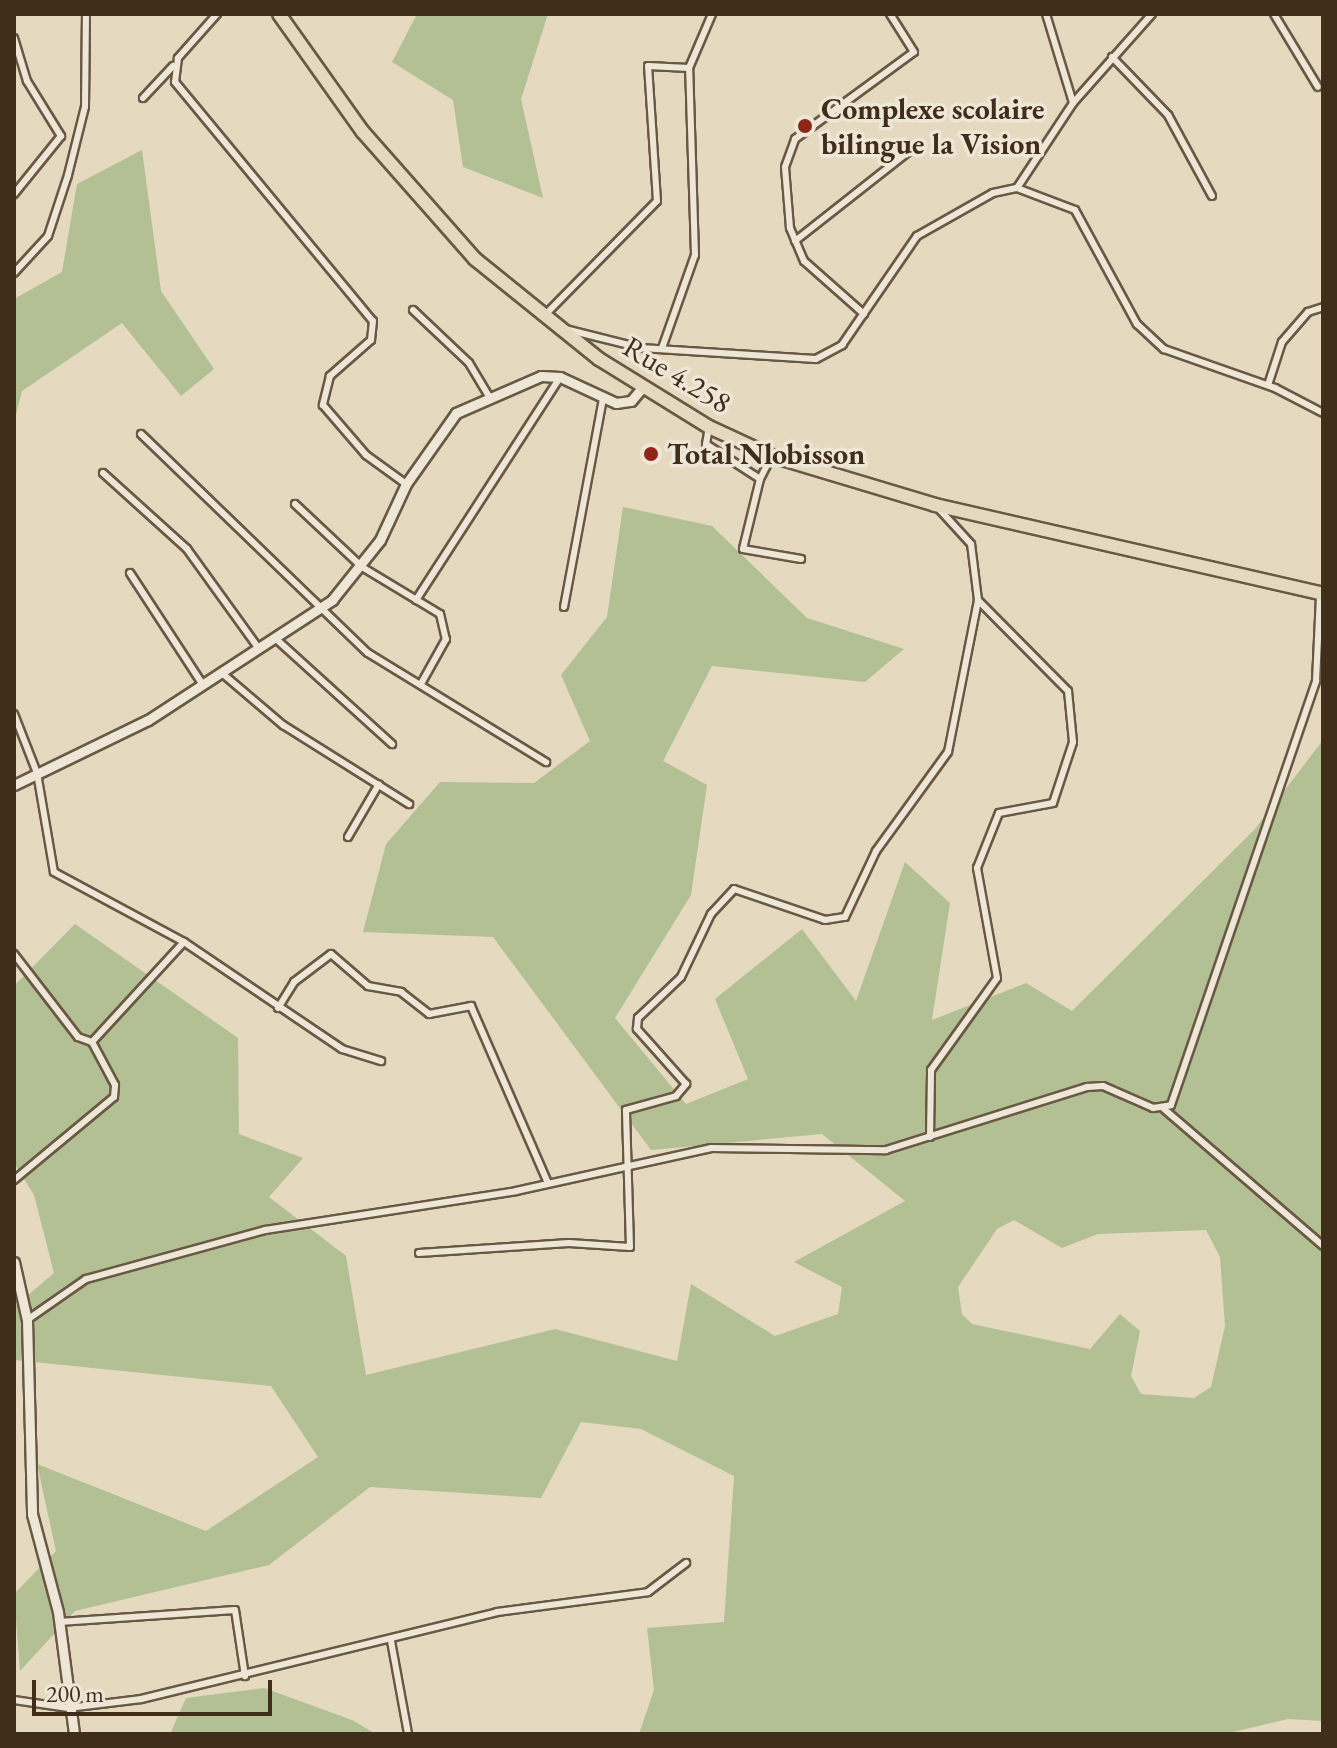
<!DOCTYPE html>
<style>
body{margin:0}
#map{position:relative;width:1337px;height:1748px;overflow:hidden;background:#e5d9c0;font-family:"EB Garamond",serif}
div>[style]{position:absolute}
.green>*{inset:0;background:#b2c094}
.roads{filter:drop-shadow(2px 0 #695944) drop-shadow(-2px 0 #695944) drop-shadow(0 2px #695944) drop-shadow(0 -2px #695944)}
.street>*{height:6px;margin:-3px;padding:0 3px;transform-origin:3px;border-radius:3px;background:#eee6d6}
.secondary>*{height:9px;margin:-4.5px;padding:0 4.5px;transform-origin:4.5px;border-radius:4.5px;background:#eee6d6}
.highway>*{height:12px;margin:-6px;padding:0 6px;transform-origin:6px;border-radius:6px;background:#e5d9c0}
.dots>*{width:22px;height:22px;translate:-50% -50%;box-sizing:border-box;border:4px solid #eee6d6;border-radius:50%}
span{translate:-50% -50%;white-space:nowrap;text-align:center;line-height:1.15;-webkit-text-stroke:7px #eee6d6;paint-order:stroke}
.poi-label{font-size:30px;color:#402e1a;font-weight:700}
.left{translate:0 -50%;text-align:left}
.street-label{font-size:30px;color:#402e1a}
.frame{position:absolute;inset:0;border:16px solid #402e1a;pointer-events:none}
.scale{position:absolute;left:32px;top:1680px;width:240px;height:36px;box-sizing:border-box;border:4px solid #402e1a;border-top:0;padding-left:10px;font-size:24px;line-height:28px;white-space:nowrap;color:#402e1a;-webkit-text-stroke:6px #eee6d6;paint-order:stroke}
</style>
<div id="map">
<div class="green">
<i style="clip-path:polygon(417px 14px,548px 14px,521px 99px,543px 198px,463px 167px,453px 100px,392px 62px)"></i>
<i style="clip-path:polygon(142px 150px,161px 291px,214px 369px,181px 396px,122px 323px,22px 391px,14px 423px,14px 299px,62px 272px,77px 184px)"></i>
<i style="clip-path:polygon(evenodd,623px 507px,712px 526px,807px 618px,904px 649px,865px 682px,712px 666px,663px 761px,707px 785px,691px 895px,615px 1018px,686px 1104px,748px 1079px,715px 999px,802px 929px,856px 1001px,905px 862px,950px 903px,932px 1020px,1026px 983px,1072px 1011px,1255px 829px,1323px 740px,1323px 1721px,1288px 1719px,1225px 1734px,639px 1734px,654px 1690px,647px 1628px,724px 1622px,734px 1476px,641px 1429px,581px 1422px,541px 1498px,370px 1487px,269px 1565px,75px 1611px,20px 1671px,14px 1594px,56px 1551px,37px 1464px,206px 1531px,318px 1457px,271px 1386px,14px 1360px,14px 1307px,54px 1273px,34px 1195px,14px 1163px,14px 986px,75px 924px,238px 1038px,239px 1134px,303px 1158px,269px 1197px,346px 1256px,366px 1375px,555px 1329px,677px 1361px,691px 1284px,775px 1336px,838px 1314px,842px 1287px,794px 1262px,905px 1201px,822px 1134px,651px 1150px,493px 937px,363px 932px,386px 844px,440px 782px,534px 783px,590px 741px,561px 675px,607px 617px,623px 507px,1014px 1220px,1062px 1248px,1098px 1234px,1206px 1230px,1220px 1257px,1225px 1326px,1211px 1387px,1194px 1398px,1141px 1394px,1131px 1376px,1140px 1331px,1120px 1314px,1090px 1349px,972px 1324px,962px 1314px,958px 1287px,997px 1229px,1014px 1220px)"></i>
<i style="clip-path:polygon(264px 1688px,352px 1720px,376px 1734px,170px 1734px,186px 1698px)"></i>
</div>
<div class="roads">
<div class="street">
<i style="left:217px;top:14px;width:59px;rotate:131.6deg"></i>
<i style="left:178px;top:58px;width:24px;rotate:97deg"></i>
<i style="left:175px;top:82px;width:310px;rotate:50.4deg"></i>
<i style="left:373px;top:321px;width:19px;rotate:96deg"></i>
<i style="left:371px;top:340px;width:55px;rotate:138.7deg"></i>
<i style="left:330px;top:376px;width:30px;rotate:104deg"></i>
<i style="left:323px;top:405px;width:66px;rotate:49.3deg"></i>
<i style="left:366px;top:455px;width:49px;rotate:35.9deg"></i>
<i style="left:1046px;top:14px;width:93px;rotate:73.1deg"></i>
<i style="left:1274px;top:14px;width:85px;rotate:58.9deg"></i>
<i style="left:14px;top:38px;width:45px;rotate:73.2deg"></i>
<i style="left:27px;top:81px;width:65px;rotate:58.3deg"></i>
<i style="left:61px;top:136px;width:75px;rotate:129deg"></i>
<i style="left:1112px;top:57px;width:81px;rotate:46deg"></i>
<i style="left:1168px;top:115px;width:92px;rotate:61.5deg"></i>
<i style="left:143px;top:98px;width:44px;rotate:-46.8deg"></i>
<i style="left:1017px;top:188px;width:102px;rotate:-56.6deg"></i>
<i style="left:1073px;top:103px;width:119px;rotate:-48.4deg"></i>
<i style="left:795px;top:241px;width:155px;rotate:-38.2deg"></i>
<i style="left:14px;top:273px;width:50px;rotate:-47.4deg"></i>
<i style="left:48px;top:236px;width:64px;rotate:-71.8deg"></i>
<i style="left:68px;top:175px;width:70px;rotate:-76deg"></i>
<i style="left:85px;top:107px;width:93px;rotate:-89.4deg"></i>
<i style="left:413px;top:310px;width:77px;rotate:43.4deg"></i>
<i style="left:469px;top:363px;width:39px;rotate:59deg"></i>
<i style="left:864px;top:314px;width:80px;rotate:-138.5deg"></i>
<i style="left:804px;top:261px;width:36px;rotate:-113deg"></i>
<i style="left:790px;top:228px;width:61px;rotate:-94.7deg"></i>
<i style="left:785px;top:167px;width:30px;rotate:-70deg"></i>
<i style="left:795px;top:139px;width:147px;rotate:-36.2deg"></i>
<i style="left:914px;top:52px;width:45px;rotate:-122.3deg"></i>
<i style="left:544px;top:316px;width:161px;rotate:-45.5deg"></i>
<i style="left:657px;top:201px;width:135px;rotate:-93.8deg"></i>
<i style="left:648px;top:66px;width:41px;rotate:2.8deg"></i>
<i style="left:565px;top:329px;width:78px;rotate:14deg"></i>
<i style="left:641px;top:348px;width:175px;rotate:3.6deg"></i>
<i style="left:816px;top:359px;width:30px;rotate:-28deg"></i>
<i style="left:842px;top:345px;width:132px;rotate:-55.5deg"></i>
<i style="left:917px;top:236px;width:87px;rotate:-29.5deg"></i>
<i style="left:993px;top:193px;width:25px;rotate:-12deg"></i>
<i style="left:1017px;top:188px;width:62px;rotate:20.8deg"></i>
<i style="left:1075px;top:210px;width:130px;rotate:61.5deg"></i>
<i style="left:1137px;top:324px;width:37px;rotate:43deg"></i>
<i style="left:1164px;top:349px;width:118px;rotate:19.4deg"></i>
<i style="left:1275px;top:388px;width:54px;rotate:27.5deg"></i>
<i style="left:662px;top:348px;width:99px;rotate:-70.5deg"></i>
<i style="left:695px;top:255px;width:187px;rotate:-91.8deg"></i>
<i style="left:689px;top:68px;width:59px;rotate:-66.9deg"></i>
<i style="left:1268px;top:385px;width:45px;rotate:-72deg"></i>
<i style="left:1282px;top:342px;width:40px;rotate:-49deg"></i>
<i style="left:1308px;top:312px;width:16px;rotate:-18deg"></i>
<i style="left:709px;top:427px;width:17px;rotate:100deg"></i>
<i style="left:706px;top:444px;width:64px;rotate:32.9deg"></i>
<i style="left:760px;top:479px;width:72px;rotate:103.7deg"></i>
<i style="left:743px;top:549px;width:59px;rotate:9.8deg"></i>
<i style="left:141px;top:434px;width:315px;rotate:44deg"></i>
<i style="left:368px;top:653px;width:209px;rotate:31.5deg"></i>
<i style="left:103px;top:473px;width:113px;rotate:42.1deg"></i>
<i style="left:187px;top:549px;width:123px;rotate:54.2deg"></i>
<i style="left:760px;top:479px;width:25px;rotate:-63deg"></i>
<i style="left:295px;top:504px;width:92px;rotate:43.2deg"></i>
<i style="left:362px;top:567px;width:91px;rotate:31.1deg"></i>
<i style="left:440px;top:614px;width:26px;rotate:77deg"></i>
<i style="left:446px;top:639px;width:51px;rotate:119.1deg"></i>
<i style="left:130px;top:573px;width:134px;rotate:56.9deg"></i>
<i style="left:416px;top:600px;width:265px;rotate:-57.1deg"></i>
<i style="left:564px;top:607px;width:212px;rotate:-79.4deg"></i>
<i style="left:275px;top:638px;width:158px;rotate:42.2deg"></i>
<i style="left:223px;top:674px;width:79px;rotate:40.4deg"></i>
<i style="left:283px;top:725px;width:149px;rotate:32.1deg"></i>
<i style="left:14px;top:714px;width:63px;rotate:68.7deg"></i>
<i style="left:37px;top:773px;width:100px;rotate:80.3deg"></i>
<i style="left:54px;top:872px;width:148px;rotate:28.3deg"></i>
<i style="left:348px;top:837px;width:61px;rotate:-59.7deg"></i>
<i style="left:14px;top:954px;width:105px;rotate:52.4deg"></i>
<i style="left:78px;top:1037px;width:15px;rotate:20deg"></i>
<i style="left:278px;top:1008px;width:31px;rotate:-58deg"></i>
<i style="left:294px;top:982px;width:46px;rotate:-37.1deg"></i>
<i style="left:331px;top:954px;width:49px;rotate:40.9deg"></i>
<i style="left:368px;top:986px;width:34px;rotate:10deg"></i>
<i style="left:401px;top:992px;width:36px;rotate:38deg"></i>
<i style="left:429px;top:1014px;width:43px;rotate:-10.8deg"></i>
<i style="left:471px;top:1006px;width:193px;rotate:66.5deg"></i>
<i style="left:1164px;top:1109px;width:210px;rotate:40.7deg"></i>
<i style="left:930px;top:1137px;width:67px;rotate:-89.1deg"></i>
<i style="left:931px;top:1070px;width:113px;rotate:-54.3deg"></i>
<i style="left:997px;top:978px;width:112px;rotate:-100.3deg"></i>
<i style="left:977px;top:868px;width:59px;rotate:-68.2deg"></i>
<i style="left:999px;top:813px;width:55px;rotate:-10.5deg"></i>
<i style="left:1053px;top:803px;width:64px;rotate:-71.8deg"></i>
<i style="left:1073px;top:742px;width:51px;rotate:-95.6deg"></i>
<i style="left:1068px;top:691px;width:128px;rotate:-134.7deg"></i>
<i style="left:14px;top:1180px;width:130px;rotate:-39.7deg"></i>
<i style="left:114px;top:1097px;width:12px;rotate:-85deg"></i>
<i style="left:115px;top:1085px;width:49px;rotate:-118.1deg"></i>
<i style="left:92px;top:1042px;width:136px;rotate:-47.4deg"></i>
<i style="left:184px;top:942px;width:191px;rotate:34.1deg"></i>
<i style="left:342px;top:1049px;width:41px;rotate:17.1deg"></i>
<i style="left:419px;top:1253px;width:150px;rotate:-3.8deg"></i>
<i style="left:569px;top:1243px;width:61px;rotate:3.8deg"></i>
<i style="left:630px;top:1247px;width:137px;rotate:-91.7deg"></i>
<i style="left:626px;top:1110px;width:52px;rotate:-15.6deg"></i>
<i style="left:676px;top:1096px;width:16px;rotate:-50deg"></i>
<i style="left:686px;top:1084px;width:74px;rotate:-131.7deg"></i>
<i style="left:637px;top:1029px;width:11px;rotate:-85deg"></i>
<i style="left:638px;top:1018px;width:59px;rotate:-43.6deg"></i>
<i style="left:681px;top:977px;width:70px;rotate:-64.5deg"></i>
<i style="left:711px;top:914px;width:34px;rotate:-47deg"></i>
<i style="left:734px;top:889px;width:96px;rotate:18.8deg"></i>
<i style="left:825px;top:920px;width:20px;rotate:-9deg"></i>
<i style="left:845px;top:917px;width:73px;rotate:-64.8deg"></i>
<i style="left:876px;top:851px;width:122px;rotate:-54deg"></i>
<i style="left:948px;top:752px;width:155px;rotate:-78.8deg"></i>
<i style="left:978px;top:600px;width:56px;rotate:-97.1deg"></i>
<i style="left:971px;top:544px;width:46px;rotate:-132.4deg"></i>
<i style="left:27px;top:1320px;width:72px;rotate:-34.8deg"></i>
<i style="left:86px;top:1279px;width:186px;rotate:-15.3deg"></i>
<i style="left:265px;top:1230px;width:254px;rotate:-8.8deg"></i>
<i style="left:516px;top:1191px;width:200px;rotate:-12.4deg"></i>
<i style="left:711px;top:1148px;width:175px;rotate:0.7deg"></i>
<i style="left:886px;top:1150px;width:211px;rotate:-17.4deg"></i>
<i style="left:1087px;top:1087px;width:16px;rotate:-4deg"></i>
<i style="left:1103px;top:1086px;width:55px;rotate:23.7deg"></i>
<i style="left:1153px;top:1108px;width:18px;rotate:-9deg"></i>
<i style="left:1171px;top:1105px;width:448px;rotate:-71.1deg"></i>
<i style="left:1316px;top:681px;width:86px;rotate:-87.3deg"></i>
<i style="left:59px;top:1622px;width:176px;rotate:-3.9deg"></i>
<i style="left:235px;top:1610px;width:67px;rotate:81.4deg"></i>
<i style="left:391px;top:1641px;width:95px;rotate:79.6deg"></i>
<i style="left:14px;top:1700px;width:55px;rotate:8.4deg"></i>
<i style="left:68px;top:1708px;width:74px;rotate:-7deg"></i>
<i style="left:141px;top:1699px;width:366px;rotate:-13.7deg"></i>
<i style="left:497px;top:1612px;width:152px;rotate:-7.5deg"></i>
<i style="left:648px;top:1592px;width:48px;rotate:-37.3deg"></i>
</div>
<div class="secondary">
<i style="left:14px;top:785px;width:149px;rotate:-25.9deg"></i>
<i style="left:148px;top:720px;width:220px;rotate:-33.1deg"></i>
<i style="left:332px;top:600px;width:77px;rotate:-51.3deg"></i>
<i style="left:380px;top:540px;width:62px;rotate:-65.1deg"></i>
<i style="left:406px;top:484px;width:87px;rotate:-54.8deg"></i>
<i style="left:456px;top:413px;width:93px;rotate:-23.5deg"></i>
<i style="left:541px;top:376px;width:19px;rotate:3deg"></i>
<i style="left:560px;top:377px;width:62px;rotate:24.9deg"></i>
<i style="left:616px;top:403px;width:15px;rotate:-8deg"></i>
<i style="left:631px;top:401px;width:17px;rotate:-50deg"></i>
<i style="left:14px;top:1262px;width:59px;rotate:77.4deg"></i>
<i style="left:27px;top:1320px;width:194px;rotate:88.5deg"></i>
<i style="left:32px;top:1514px;width:101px;rotate:75.1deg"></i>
<i style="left:58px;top:1612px;width:123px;rotate:82.5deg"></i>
</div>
<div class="highway">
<i style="left:279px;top:14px;width:145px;rotate:54.6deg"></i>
<i style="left:363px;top:132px;width:169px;rotate:48.6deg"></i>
<i style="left:475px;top:259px;width:159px;rotate:38.9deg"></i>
<i style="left:599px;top:359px;width:129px;rotate:31.7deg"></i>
<i style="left:709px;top:427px;width:69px;rotate:24.7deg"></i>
<i style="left:772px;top:456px;width:170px;rotate:16.7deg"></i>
<i style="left:935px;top:505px;width:398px;rotate:12.9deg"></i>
</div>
</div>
<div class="dots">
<i style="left:805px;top:126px;background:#8f2418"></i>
<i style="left:651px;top:454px;background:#8f2418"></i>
</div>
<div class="poi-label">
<span class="left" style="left:821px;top:126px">Complexe scolaire<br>bilingue la Vision</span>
<span class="left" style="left:667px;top:454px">Total Nlobisson</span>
</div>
<div class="street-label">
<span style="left:677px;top:375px;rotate:31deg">Rue 4.258</span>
</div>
<div class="frame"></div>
<div class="scale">200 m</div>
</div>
